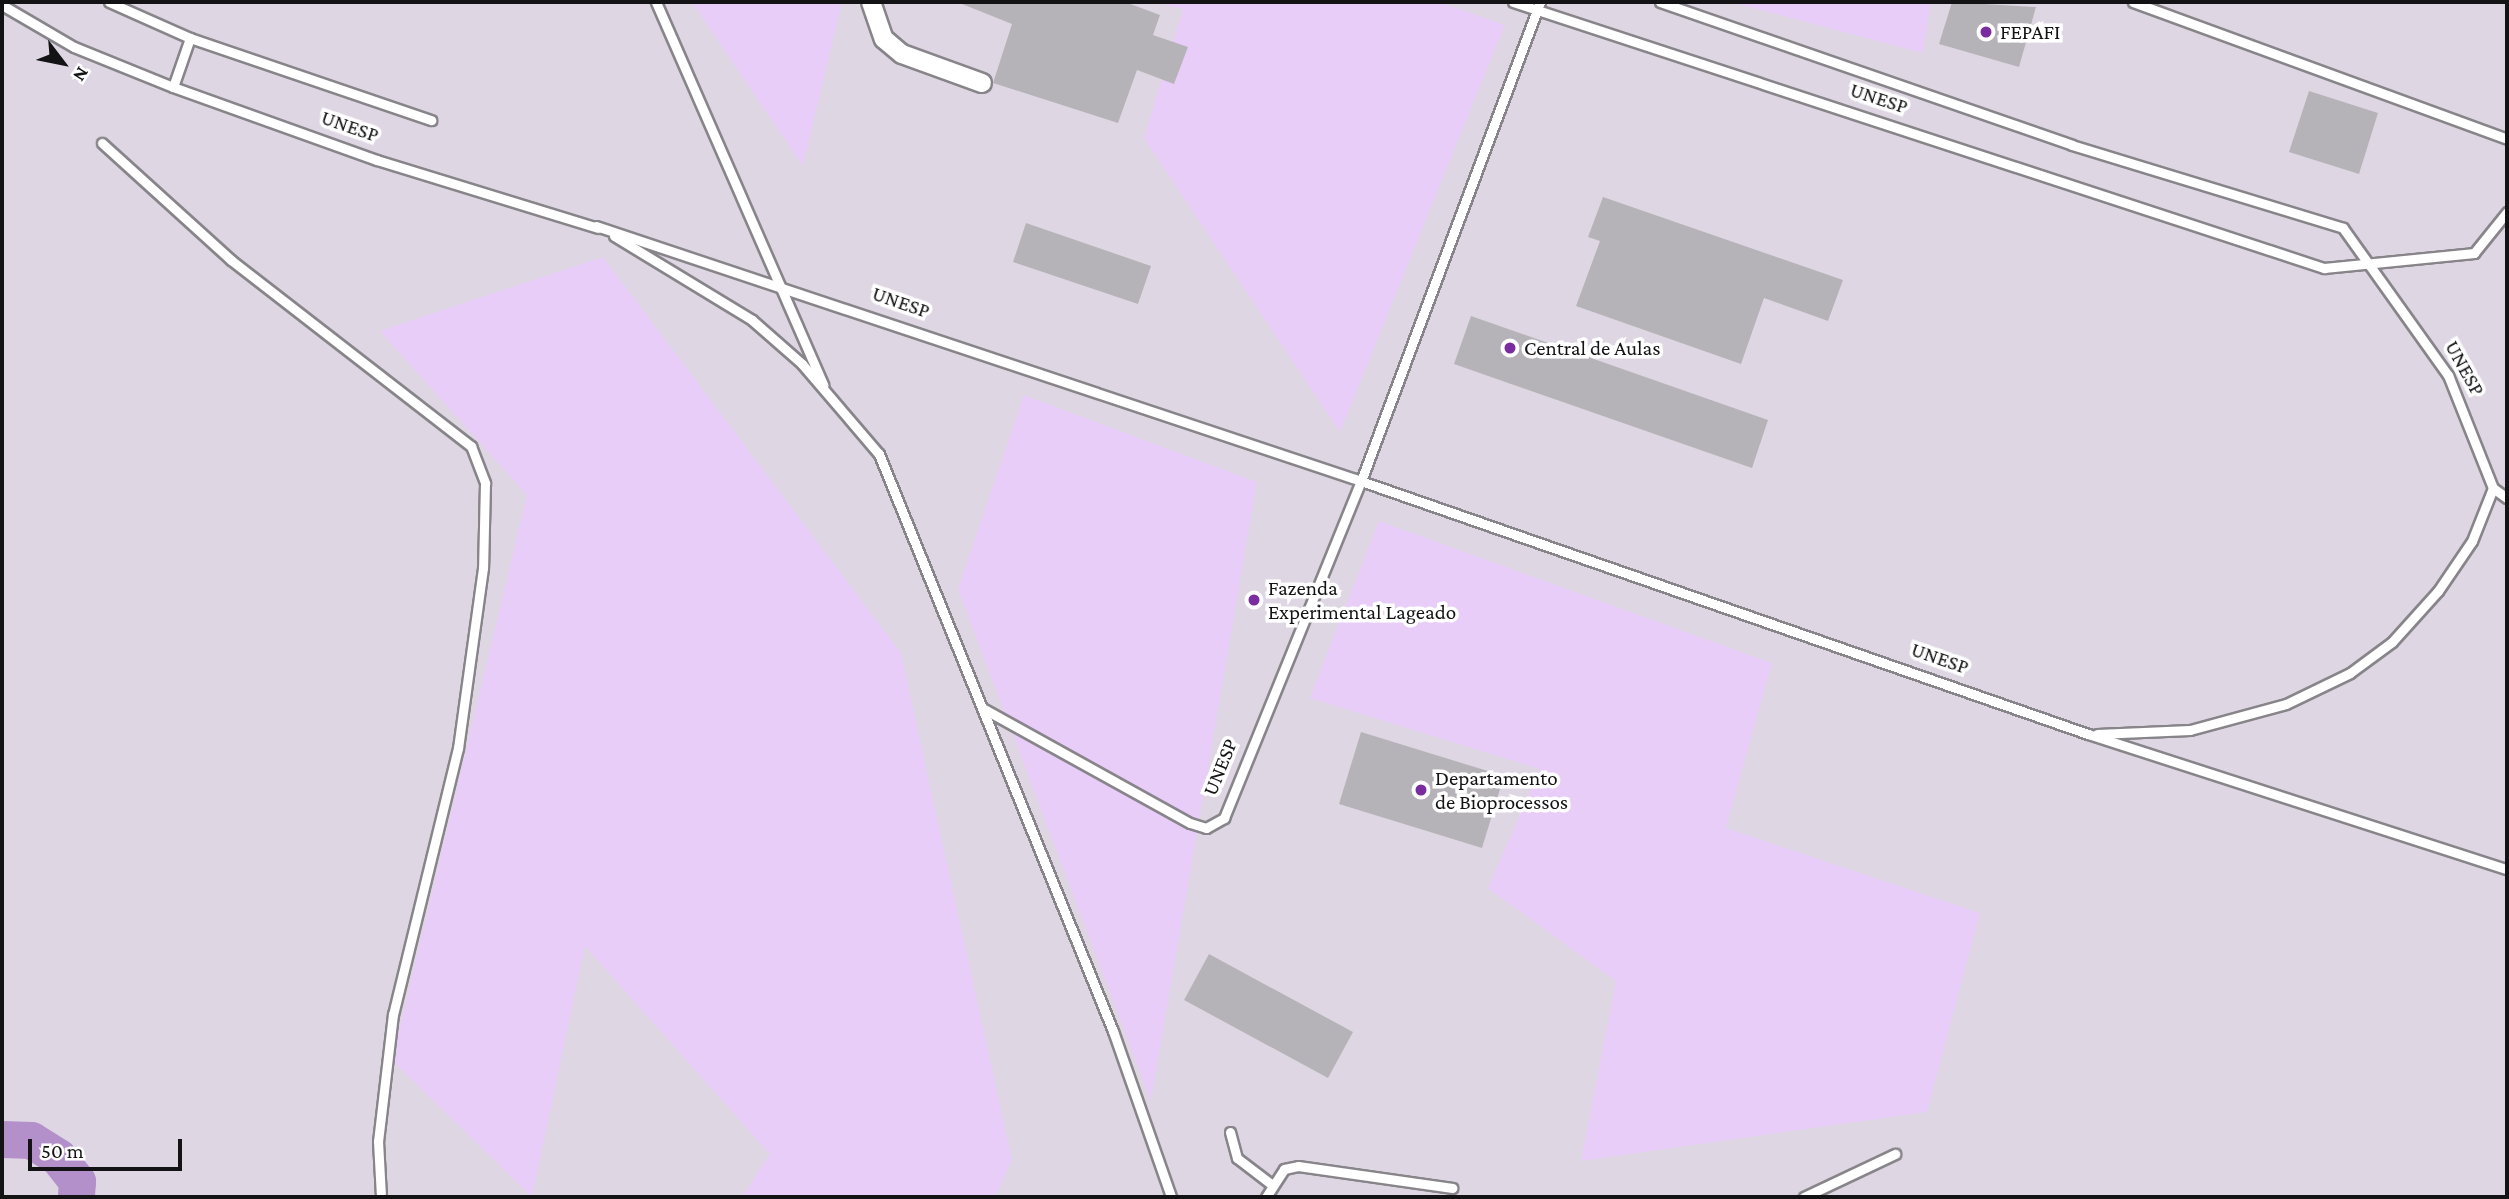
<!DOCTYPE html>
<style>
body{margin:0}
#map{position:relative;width:2509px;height:1199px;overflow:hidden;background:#e8e4ea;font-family:"Crimson Pro",serif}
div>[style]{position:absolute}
.built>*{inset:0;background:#ded7e3}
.green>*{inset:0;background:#e7cdf8}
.river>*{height:37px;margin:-18.5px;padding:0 18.5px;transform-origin:18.5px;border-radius:18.5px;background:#b490ca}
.building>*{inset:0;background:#b6b3b8}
.roads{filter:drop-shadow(2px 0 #88858a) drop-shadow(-2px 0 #88858a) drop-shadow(0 2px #88858a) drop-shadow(0 -2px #88858a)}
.lane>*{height:9px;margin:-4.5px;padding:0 4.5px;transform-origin:4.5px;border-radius:4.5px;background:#fff}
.street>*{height:18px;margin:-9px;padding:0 9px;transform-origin:9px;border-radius:9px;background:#fff}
.dots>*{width:19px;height:19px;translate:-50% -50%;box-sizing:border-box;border:4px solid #fff;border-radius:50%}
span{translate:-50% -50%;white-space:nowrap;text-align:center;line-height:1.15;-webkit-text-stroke:7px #fff;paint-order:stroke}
.poi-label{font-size:21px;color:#131214}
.left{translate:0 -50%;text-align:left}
.street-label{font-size:21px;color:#131214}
.frame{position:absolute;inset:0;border:4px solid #131214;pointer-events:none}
.north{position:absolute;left:28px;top:28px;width:70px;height:70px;-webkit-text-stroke:5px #fff;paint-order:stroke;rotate:122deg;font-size:19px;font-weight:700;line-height:28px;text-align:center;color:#131214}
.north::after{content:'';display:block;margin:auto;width:24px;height:32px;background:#131214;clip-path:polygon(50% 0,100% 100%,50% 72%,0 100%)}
.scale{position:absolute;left:28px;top:1139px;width:154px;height:32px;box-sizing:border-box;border:4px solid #131214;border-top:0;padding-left:9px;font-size:21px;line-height:24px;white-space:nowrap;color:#131214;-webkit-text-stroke:5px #fff;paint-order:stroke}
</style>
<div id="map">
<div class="built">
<i style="clip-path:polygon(2px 2px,2507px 2px,2507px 1197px,2px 1197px)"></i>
</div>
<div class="green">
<i style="clip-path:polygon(692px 2px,842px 2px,803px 166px)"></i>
<i style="clip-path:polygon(1155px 2px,1439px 2px,1505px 25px,1340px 432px,1144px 138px,1183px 9px)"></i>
<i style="clip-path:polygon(1731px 2px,1931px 2px,1923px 53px)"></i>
<i style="clip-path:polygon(603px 257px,901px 653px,1012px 1160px,995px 1197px,742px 1197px,770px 1154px,585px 946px,532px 1197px,392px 1060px,527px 495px,380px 331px)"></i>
<i style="clip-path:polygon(1024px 395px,1257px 482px,1151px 1101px,958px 589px)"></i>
<i style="clip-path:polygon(1379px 521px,1772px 663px,1726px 828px,1980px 913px,1927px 1112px,1581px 1161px,1616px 981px,1488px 888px,1540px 769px,1310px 698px)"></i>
</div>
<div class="river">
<i style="left:2px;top:1139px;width:29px;rotate:2deg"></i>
<i style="left:31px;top:1140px;width:32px;rotate:32deg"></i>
<i style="left:58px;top:1157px;width:31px;rotate:52deg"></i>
<i style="left:77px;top:1181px;width:16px;rotate:94deg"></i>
</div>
<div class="building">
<i style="clip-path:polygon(957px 2px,1125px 2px,1160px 15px,1153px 35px,1188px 47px,1174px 84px,1137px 70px,1118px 123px,993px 83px,1012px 24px)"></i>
<i style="clip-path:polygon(1952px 2px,2036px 7px,2019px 67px,1939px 44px)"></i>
<i style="clip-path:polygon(2309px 91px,2378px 113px,2359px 174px,2289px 152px)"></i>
<i style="clip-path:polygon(1603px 197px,1843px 280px,1828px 321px,1764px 298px,1741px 364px,1576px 306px,1600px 241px,1588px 237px)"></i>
<i style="clip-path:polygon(1026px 223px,1151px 266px,1138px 304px,1013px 262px)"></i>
<i style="clip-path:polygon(1471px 316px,1768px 420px,1752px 468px,1454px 364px)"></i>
<i style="clip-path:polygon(1361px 732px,1504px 776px,1482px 848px,1339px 804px)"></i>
<i style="clip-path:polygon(1209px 954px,1353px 1032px,1328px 1078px,1184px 1000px)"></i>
</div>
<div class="roads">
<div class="lane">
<i style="left:109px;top:2px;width:89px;rotate:24deg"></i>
<i style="left:190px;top:38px;width:255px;rotate:18.8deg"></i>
<i style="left:656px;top:2px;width:418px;rotate:66.4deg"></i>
<i style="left:1513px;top:2px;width:854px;rotate:18.16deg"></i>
<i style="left:2324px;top:268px;width:151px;rotate:-5.7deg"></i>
<i style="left:2474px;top:253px;width:53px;rotate:-51.2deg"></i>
<i style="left:1660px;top:2px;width:436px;rotate:19.1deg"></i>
<i style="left:2072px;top:145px;width:283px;rotate:17deg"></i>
<i style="left:2343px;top:228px;width:181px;rotate:54.5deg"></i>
<i style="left:2448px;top:375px;width:122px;rotate:68.3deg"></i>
<i style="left:2493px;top:488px;width:17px;rotate:36deg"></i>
<i style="left:2133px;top:2px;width:398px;rotate:20.1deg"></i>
<i style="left:2px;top:5px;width:83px;rotate:30.3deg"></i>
<i style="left:74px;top:47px;width:107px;rotate:22deg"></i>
<i style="left:173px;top:87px;width:217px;rotate:19.7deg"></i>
<i style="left:377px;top:160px;width:231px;rotate:17.1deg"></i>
<i style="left:173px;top:87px;width:52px;rotate:-70.9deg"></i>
<i style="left:102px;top:143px;width:174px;rotate:42.2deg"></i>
<i style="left:231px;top:260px;width:304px;rotate:37.8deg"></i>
<i style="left:471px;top:446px;width:40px;rotate:69deg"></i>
<i style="left:485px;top:483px;width:85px;rotate:91.3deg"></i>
<i style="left:483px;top:568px;width:182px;rotate:97.9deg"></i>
<i style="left:458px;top:748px;width:274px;rotate:103.7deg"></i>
<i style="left:393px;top:1014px;width:128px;rotate:96.7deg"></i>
<i style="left:378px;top:1141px;width:56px;rotate:86.9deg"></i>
<i style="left:596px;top:226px;width:806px;rotate:18.43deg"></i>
<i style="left:1361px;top:481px;width:770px;rotate:19.19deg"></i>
<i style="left:2088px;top:734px;width:440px;rotate:17.9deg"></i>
<i style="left:614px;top:236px;width:162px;rotate:31.3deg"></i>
<i style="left:752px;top:320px;width:67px;rotate:41.3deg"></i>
<i style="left:802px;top:364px;width:118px;rotate:49.5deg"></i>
<i style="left:879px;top:454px;width:623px;rotate:67.93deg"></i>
<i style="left:1113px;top:1031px;width:176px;rotate:70.7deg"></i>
<i style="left:984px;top:709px;width:235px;rotate:29deg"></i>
<i style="left:1190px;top:823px;width:17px;rotate:17deg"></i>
<i style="left:1206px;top:828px;width:21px;rotate:-29deg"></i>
<i style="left:1224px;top:818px;width:364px;rotate:-67.9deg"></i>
<i style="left:1361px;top:481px;width:511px;rotate:-69.51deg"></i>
<i style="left:2097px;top:734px;width:93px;rotate:-2.5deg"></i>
<i style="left:2190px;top:730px;width:99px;rotate:-15.2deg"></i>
<i style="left:2286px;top:704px;width:71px;rotate:-25.8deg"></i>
<i style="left:2350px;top:673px;width:52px;rotate:-36.4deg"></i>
<i style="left:2392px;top:642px;width:69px;rotate:-48deg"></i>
<i style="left:2438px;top:591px;width:60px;rotate:-55.8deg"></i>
<i style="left:2472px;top:541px;width:57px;rotate:-68.4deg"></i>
<i style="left:1230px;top:1132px;width:27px;rotate:75deg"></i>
<i style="left:1237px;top:1158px;width:43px;rotate:37.4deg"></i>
<i style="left:1266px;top:1197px;width:33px;rotate:-57deg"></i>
<i style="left:1284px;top:1169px;width:14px;rotate:-12deg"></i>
<i style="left:1298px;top:1166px;width:156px;rotate:8.1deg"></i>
<i style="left:1804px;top:1197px;width:101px;rotate:-25.3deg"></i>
</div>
<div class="street">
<i style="left:871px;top:2px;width:39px;rotate:71deg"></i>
<i style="left:884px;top:39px;width:23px;rotate:40deg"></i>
<i style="left:902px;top:54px;width:85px;rotate:19.9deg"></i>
</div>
</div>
<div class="dots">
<i style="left:1986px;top:32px;background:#792d9f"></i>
<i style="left:1510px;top:348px;background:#792d9f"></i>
<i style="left:1254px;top:600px;background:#792d9f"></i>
<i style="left:1421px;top:790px;background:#792d9f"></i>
</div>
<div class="poi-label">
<span class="left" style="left:2000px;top:32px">FEPAFI</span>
<span class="left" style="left:1524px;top:348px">Central de Aulas</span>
<span class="left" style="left:1268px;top:600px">Fazenda<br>Experimental Lageado</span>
<span class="left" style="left:1435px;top:790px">Departamento<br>de Bioprocessos</span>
</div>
<div class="street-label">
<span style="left:1879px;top:98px;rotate:18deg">UNESP</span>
<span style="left:350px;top:126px;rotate:19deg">UNESP</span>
<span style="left:901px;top:302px;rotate:19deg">UNESP</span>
<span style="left:2465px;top:368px;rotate:61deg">UNESP</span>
<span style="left:1940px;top:658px;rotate:19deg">UNESP</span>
<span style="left:1220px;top:767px;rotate:-68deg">UNESP</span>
</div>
<div class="frame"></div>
<div class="north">N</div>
<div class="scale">50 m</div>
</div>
